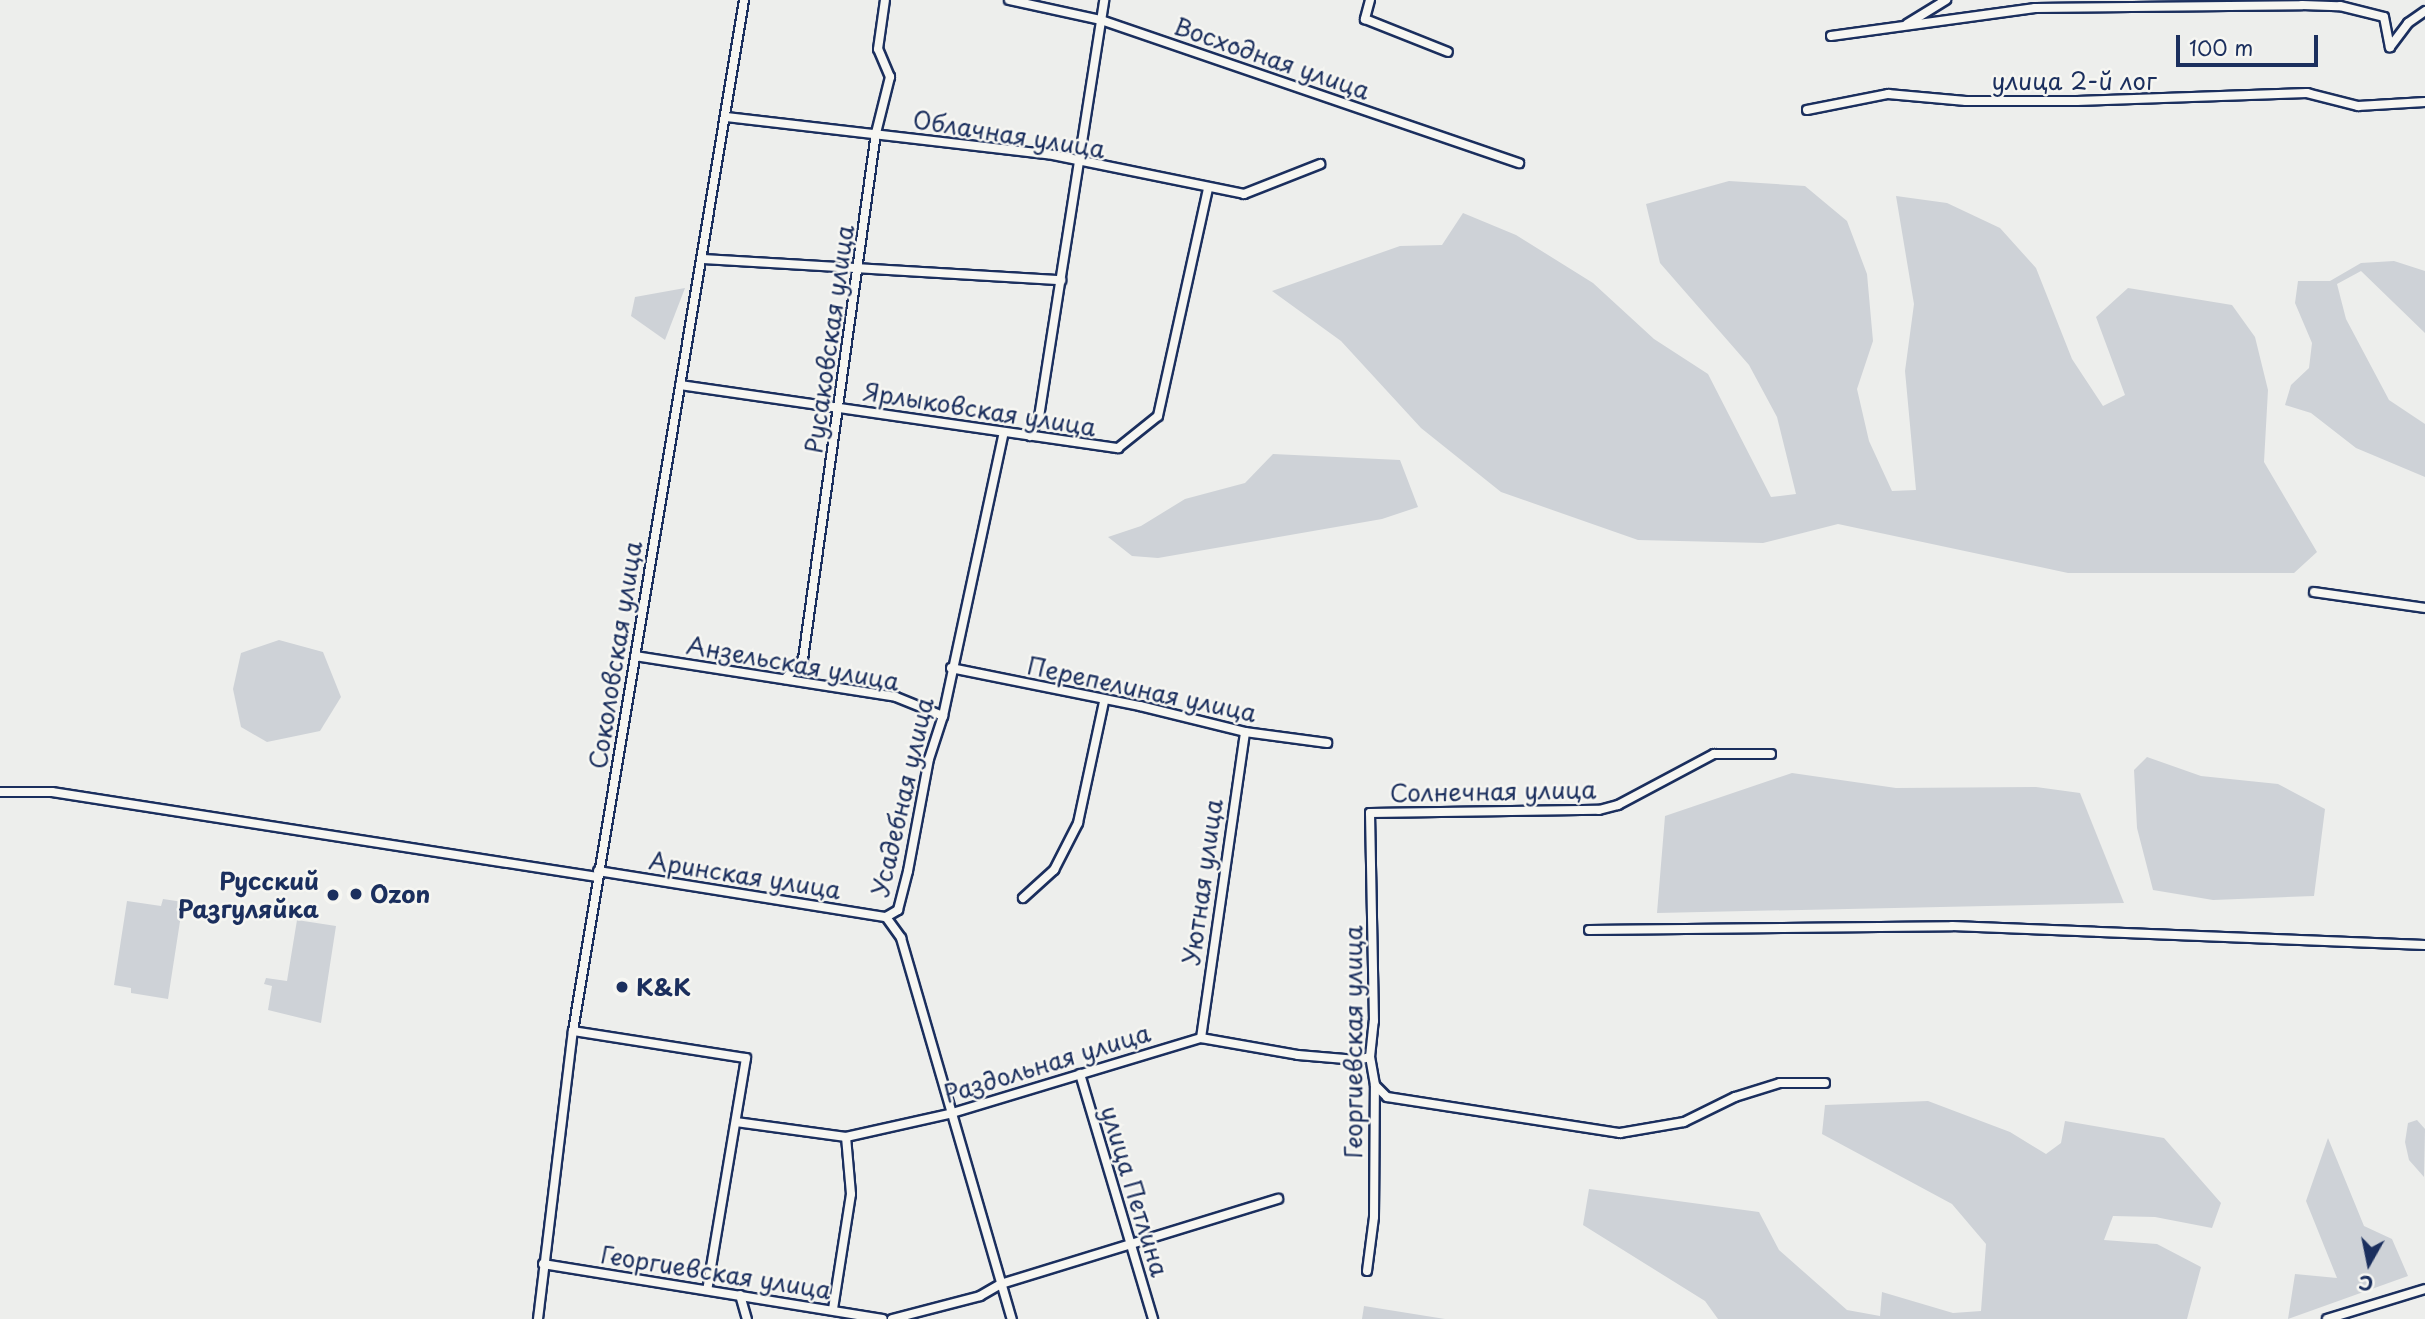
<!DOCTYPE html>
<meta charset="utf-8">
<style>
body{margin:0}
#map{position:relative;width:2425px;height:1319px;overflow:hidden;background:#edeeec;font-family:"Playpen Sans",sans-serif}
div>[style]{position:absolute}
.green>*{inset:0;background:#ced2d7}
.roads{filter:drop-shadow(2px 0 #1b2f5e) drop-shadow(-2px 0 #1b2f5e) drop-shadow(0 2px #1b2f5e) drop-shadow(0 -2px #1b2f5e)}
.minor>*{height:8px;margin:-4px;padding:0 4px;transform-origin:4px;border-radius:4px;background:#f6f6f2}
.dots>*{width:19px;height:19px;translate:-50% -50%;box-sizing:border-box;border:4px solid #f6f6f2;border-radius:50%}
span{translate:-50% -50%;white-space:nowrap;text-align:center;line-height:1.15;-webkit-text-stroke:5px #f6f6f2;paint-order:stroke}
.street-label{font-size:24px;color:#1b2f5e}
.poi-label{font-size:24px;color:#1b2f5e;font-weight:700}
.right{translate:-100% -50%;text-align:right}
.left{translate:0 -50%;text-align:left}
.north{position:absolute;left:2334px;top:1228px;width:70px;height:70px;-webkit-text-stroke:5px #f6f6f2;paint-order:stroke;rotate:189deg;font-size:19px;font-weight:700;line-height:28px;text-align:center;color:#1b2f5e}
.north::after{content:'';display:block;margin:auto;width:24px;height:32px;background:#1b2f5e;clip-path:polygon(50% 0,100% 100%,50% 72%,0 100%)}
.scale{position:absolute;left:2176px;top:35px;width:142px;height:32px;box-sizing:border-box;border:4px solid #1b2f5e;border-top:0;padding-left:9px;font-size:21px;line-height:24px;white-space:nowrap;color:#1b2f5e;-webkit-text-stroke:5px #f6f6f2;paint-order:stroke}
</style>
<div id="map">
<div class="green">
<i style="clip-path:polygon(1729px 181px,1805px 186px,1847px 221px,1867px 274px,1873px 341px,1857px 389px,1869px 441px,1892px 491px,1916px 490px,1905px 371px,1914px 304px,1896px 196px,1947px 203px,2000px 228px,2036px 268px,2072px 359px,2103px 406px,2125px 395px,2096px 317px,2128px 288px,2232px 305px,2255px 337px,2268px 390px,2264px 462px,2317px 552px,2294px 573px,2068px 573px,1838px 524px,1763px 543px,1638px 540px,1501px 492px,1421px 428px,1341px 341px,1272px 291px,1400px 246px,1442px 245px,1463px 213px,1516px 235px,1593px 283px,1654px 339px,1708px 374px,1771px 497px,1796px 494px,1777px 417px,1749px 365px,1660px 263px,1646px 204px)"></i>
<i style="clip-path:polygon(2394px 261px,2425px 271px,2425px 333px,2361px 271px,2337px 284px,2346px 319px,2389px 400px,2425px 424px,2425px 477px,2356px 448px,2311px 413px,2285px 405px,2291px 385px,2309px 368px,2312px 343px,2295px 303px,2298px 281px,2330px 281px,2361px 263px)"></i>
<i style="clip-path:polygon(685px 288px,665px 340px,631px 316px,635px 297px)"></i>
<i style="clip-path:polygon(1273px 454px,1400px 460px,1418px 507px,1382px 519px,1158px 558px,1132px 556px,1108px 537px,1141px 526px,1185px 499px,1245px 483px)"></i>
<i style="clip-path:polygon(279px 640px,323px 652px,341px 697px,320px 731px,267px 742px,241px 727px,233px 689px,241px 653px)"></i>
<i style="clip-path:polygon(2147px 757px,2201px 776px,2278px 784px,2325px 809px,2314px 896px,2213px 900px,2153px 890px,2137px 828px,2134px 770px)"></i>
<i style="clip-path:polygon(1792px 773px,1896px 788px,2036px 787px,2080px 793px,2124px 903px,1657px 913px,1665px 816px)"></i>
<i style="clip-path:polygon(163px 899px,183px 902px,168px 999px,131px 993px,131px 988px,114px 985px,127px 901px,161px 906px)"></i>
<i style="clip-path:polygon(297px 920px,336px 926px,321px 1023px,268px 1010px,272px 986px,264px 984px,266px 978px,287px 981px)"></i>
<i style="clip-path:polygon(1928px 1101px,2010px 1132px,2046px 1154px,2061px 1143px,2065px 1121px,2164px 1138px,2221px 1203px,2212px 1228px,2155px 1217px,2113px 1216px,2104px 1240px,2157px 1244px,2201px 1267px,2187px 1319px,1718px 1319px,1705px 1301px,1583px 1225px,1589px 1189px,1759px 1212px,1779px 1250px,1847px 1310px,1880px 1316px,1882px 1292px,1953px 1313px,1981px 1311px,1986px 1244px,1952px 1204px,1822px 1134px,1825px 1105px)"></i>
<i style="clip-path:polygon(2417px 1120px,2425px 1129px,2424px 1177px,2409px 1160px,2405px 1142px,2408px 1123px)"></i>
<i style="clip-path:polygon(2328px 1138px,2364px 1226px,2392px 1239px,2408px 1276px,2288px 1319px,2295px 1274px,2337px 1278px,2306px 1201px)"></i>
<i style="clip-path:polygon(1364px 1306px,1445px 1319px,1362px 1319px)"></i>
</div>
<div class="roads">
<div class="minor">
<i style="left:1009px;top:0;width:94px;rotate:12.3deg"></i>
<i style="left:1101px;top:20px;width:442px;rotate:18.9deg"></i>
<i style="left:1370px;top:0;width:20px;rotate:105deg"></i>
<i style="left:1365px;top:19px;width:89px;rotate:21.7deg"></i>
<i style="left:1907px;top:24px;width:46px;rotate:-31.6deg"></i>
<i style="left:1831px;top:36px;width:206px;rotate:-7.8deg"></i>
<i style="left:2035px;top:8px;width:267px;rotate:-0.6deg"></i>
<i style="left:2302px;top:5px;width:38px;rotate:2deg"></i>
<i style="left:2340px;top:6px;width:45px;rotate:14deg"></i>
<i style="left:2384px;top:17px;width:31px;rotate:79deg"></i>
<i style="left:2390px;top:47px;width:30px;rotate:-53deg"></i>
<i style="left:2408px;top:23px;width:21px;rotate:-35deg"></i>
<i style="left:1807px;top:110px;width:83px;rotate:-11.2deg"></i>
<i style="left:1888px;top:94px;width:78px;rotate:5.1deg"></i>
<i style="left:1966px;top:101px;width:111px"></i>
<i style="left:2077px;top:101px;width:230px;rotate:-2deg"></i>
<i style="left:2307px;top:93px;width:53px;rotate:14.3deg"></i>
<i style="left:2358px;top:106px;width:67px;rotate:-3.4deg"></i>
<i style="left:726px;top:117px;width:324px;rotate:6.6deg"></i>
<i style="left:1048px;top:154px;width:200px;rotate:11.5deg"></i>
<i style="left:1244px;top:194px;width:82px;rotate:-21.5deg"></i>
<i style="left:703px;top:259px;width:359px;rotate:3.4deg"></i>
<i style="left:680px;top:385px;width:443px;rotate:8.2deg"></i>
<i style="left:1118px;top:448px;width:51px;rotate:-38.7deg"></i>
<i style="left:1158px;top:416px;width:232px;rotate:-77.6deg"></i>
<i style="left:1030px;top:436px;width:21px;rotate:-65deg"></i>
<i style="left:1039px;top:417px;width:422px;rotate:-81.1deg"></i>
<i style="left:2314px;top:592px;width:112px;rotate:8.2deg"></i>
<i style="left:635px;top:656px;width:264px;rotate:8.9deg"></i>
<i style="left:896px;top:697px;width:51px;rotate:22deg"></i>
<i style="left:951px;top:668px;width:193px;rotate:11.4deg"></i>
<i style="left:1140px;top:706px;width:108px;rotate:13.9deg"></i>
<i style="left:1245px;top:732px;width:83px;rotate:7.6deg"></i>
<i style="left:785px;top:679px;width:27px;rotate:-48deg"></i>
<i style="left:803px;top:659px;width:531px;rotate:-82.1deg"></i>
<i style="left:876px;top:133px;width:58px;rotate:-76deg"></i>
<i style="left:890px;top:77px;width:30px;rotate:-113deg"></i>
<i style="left:878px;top:49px;width:49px;rotate:-81.9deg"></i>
<i style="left:0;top:792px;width:52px"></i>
<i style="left:52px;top:792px;width:552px;rotate:8.86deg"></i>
<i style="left:598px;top:871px;width:292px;rotate:9.1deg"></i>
<i style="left:1023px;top:898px;width:42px;rotate:-42.1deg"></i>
<i style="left:1054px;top:870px;width:53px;rotate:-62.9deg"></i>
<i style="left:1078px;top:823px;width:124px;rotate:-77.9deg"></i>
<i style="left:886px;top:917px;width:14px;rotate:-30deg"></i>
<i style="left:898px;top:910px;width:40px;rotate:-75.6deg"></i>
<i style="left:908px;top:871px;width:114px;rotate:-79.4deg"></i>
<i style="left:929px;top:759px;width:45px;rotate:-72deg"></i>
<i style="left:943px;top:716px;width:290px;rotate:-77.9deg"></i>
<i style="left:886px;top:917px;width:26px;rotate:54deg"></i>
<i style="left:901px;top:938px;width:397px;rotate:73.8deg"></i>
<i style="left:1589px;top:930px;width:363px;rotate:-0.6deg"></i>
<i style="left:1952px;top:926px;width:473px;rotate:2.3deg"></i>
<i style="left:573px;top:1031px;width:175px;rotate:8.9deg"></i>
<i style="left:746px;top:1058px;width:235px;rotate:99.5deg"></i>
<i style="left:1201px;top:1038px;width:309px;rotate:-81.8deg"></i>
<i style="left:1080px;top:1074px;width:256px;rotate:73.4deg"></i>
<i style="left:1375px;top:1085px;width:17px;rotate:45deg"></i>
<i style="left:1387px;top:1097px;width:236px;rotate:8.8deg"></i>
<i style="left:1620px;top:1133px;width:65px;rotate:-9.8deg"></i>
<i style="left:1684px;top:1122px;width:57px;rotate:-26.1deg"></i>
<i style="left:1735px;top:1097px;width:47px;rotate:-17.3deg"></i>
<i style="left:1780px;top:1083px;width:45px"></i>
<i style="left:736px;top:1122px;width:111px;rotate:7.8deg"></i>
<i style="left:846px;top:1137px;width:106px;rotate:-12.6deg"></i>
<i style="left:949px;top:1114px;width:263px;rotate:-16.8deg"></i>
<i style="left:1201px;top:1038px;width:98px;rotate:9.9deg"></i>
<i style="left:1298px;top:1055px;width:59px;rotate:4.8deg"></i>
<i style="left:1357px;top:1060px;width:13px;rotate:-13deg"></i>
<i style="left:543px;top:1264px;width:344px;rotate:9.2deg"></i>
<i style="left:1367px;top:1271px;width:54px;rotate:-82.6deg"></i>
<i style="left:1374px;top:1217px;width:132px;rotate:-89.6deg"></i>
<i style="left:1375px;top:1085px;width:28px;rotate:-100deg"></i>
<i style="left:1370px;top:1057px;width:36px;rotate:-84deg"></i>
<i style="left:1374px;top:1021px;width:208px;rotate:-91.1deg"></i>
<i style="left:1370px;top:813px;width:229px;rotate:-0.8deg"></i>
<i style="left:1599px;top:810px;width:20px;rotate:-15deg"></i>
<i style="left:1618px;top:805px;width:109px;rotate:-28deg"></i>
<i style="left:1714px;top:754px;width:57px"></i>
<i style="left:740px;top:1295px;width:25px;rotate:74deg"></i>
<i style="left:833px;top:1309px;width:116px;rotate:-81.1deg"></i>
<i style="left:851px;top:1194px;width:57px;rotate:-95deg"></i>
<i style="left:538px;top:1319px;width:290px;rotate:-83.1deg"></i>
<i style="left:573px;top:1031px;width:1045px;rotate:-80.58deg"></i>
<i style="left:892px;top:1319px;width:91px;rotate:-14.6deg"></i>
<i style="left:980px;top:1296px;width:24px;rotate:-30deg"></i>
<i style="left:1001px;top:1284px;width:290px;rotate:-17.1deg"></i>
<i style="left:2327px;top:1319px;width:102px;rotate:-17deg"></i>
</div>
</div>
<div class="dots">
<i style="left:356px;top:894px;background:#1b2f5e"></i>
<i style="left:333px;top:895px;background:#1b2f5e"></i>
<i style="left:622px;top:987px;background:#1b2f5e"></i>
</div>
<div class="street-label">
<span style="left:1272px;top:58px;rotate:19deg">Восходная улица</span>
<span style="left:2074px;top:81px">улица 2-й лог</span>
<span style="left:1009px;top:134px;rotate:9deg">Облачная улица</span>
<span style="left:829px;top:339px;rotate:-82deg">Русаковская улица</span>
<span style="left:980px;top:409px;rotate:9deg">Ярлыковская улица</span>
<span style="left:615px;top:655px;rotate:-81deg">Соколовская улица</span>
<span style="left:793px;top:663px;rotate:10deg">Анзельская улица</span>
<span style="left:1142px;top:689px;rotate:12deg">Перепелиная улица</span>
<span style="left:1493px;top:791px;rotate:-1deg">Солнечная улица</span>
<span style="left:902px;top:797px;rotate:-77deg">Усадебная улица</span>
<span style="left:745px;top:875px;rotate:9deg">Аринская улица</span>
<span style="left:1202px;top:882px;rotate:-82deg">Уютная улица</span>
<span style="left:1353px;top:1042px;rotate:-90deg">Георгиевская улица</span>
<span style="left:1047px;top:1063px;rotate:-17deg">Раздольная улица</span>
<span style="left:1135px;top:1191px;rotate:73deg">улица Петлина</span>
<span style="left:716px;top:1272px;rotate:9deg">Георгиевская улица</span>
</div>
<div class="poi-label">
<span class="right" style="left:319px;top:895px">Русский<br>Разгуляйка</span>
<span class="left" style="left:370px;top:894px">Ozon</span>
<span class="left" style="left:636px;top:987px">K&amp;K</span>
</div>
<div class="north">С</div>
<div class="scale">100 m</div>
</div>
